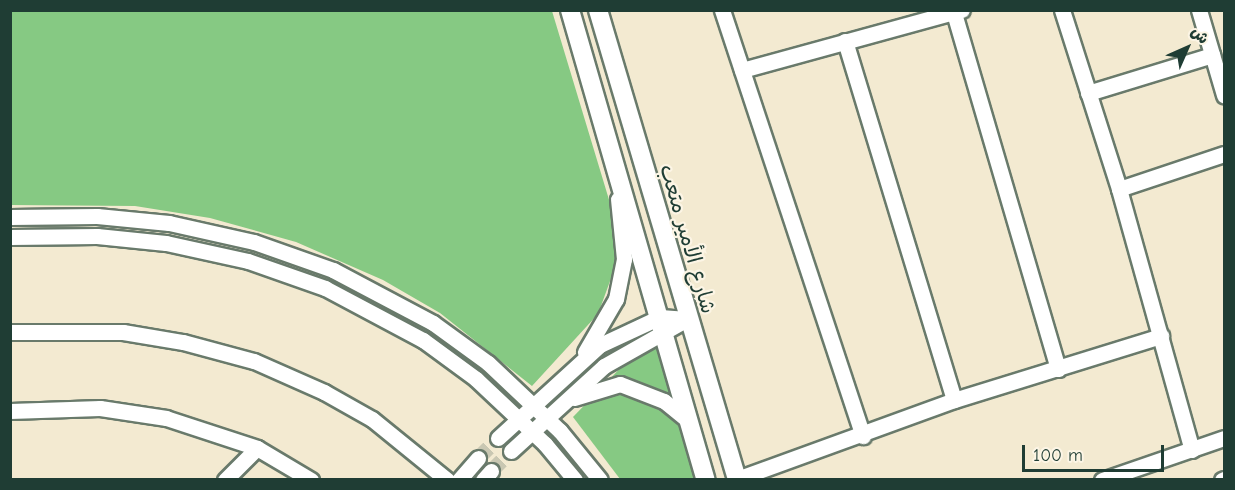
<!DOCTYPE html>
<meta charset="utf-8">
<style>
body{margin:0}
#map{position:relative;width:1235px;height:490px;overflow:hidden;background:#f3ead1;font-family:"Comic Neue","Playpen Sans Arabic",sans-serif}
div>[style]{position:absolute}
.green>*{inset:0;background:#86c983}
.minor-tunnel>*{height:15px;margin-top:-7.5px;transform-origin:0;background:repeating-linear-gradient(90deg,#c9c7b2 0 15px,transparent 0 23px)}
.roads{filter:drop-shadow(2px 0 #697a6b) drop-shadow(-2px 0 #697a6b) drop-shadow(0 2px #697a6b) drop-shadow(0 -2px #697a6b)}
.minor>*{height:15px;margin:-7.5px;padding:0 7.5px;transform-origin:7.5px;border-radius:7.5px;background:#fff}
.major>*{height:18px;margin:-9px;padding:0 9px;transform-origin:9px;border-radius:9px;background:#fff}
span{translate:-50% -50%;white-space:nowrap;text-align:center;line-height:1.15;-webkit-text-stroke:4.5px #fcf5e5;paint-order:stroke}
.street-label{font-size:21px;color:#1f3d34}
.frame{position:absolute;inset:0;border:12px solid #1f3d34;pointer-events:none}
.north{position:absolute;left:1157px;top:18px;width:60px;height:60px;-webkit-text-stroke:4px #fcf5e5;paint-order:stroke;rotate:45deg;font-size:16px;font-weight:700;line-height:24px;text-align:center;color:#1f3d34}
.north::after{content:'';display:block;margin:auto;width:21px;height:27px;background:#1f3d34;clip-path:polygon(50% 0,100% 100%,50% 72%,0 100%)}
.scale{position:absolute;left:1022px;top:445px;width:142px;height:27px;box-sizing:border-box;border:3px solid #1f3d34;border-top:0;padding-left:8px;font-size:18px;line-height:21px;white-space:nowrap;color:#1f3d34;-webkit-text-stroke:4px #fcf5e5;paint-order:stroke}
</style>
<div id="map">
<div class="green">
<i style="clip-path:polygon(10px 11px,552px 11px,610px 203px,615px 234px,617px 262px,598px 314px,532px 386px,440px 313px,383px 280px,296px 242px,210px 218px,135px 206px,11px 205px)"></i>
<i style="clip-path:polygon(657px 347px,670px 383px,697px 479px,620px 479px,573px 417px,630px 358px)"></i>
</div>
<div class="minor-tunnel">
<i style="left:478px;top:458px;width:28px;rotate:-45deg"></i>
<i style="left:491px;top:471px;width:28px;rotate:-45deg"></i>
</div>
<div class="roads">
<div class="minor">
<i style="left:722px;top:10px;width:449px;rotate:71.7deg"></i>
<i style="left:1062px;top:10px;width:188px;rotate:72.3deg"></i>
<i style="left:1119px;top:189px;width:271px;rotate:74.4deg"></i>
<i style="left:1199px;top:10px;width:89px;rotate:73.6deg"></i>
<i style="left:954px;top:13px;width:371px;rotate:73.7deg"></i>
<i style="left:845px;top:41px;width:375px;rotate:73.1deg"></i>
<i style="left:742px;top:70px;width:228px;rotate:-15.3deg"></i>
<i style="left:1088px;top:93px;width:130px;rotate:-17deg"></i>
<i style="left:1119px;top:189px;width:111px;rotate:-18.4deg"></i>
<i style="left:10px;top:217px;width:87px;rotate:-0.7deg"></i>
<i style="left:97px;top:216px;width:72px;rotate:5.6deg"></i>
<i style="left:169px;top:223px;width:87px;rotate:12.6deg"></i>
<i style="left:254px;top:242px;width:84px;rotate:19.5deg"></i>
<i style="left:333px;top:270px;width:113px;rotate:27.9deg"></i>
<i style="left:433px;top:323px;width:68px;rotate:36deg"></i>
<i style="left:488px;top:363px;width:99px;rotate:43.4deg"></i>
<i style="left:560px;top:431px;width:63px;rotate:50.8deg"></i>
<i style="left:10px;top:237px;width:87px;rotate:-0.7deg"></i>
<i style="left:97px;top:236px;width:69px;rotate:5.8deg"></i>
<i style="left:166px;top:243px;width:84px;rotate:12.4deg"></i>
<i style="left:248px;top:261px;width:82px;rotate:19.3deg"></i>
<i style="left:325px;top:288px;width:111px;rotate:28deg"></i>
<i style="left:423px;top:340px;width:66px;rotate:36.3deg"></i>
<i style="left:476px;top:379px;width:95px;rotate:43.3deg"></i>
<i style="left:545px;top:444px;width:47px;rotate:50.2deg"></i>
<i style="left:10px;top:332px;width:113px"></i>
<i style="left:123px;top:332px;width:61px;rotate:9.5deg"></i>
<i style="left:183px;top:342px;width:73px;rotate:15deg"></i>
<i style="left:254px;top:361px;width:77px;rotate:23.9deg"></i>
<i style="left:324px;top:392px;width:55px;rotate:29.4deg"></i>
<i style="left:372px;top:419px;width:97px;rotate:39.1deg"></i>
<i style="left:585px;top:352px;width:61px;rotate:-59.7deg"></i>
<i style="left:616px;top:299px;width:41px;rotate:-78.7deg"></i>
<i style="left:624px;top:259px;width:60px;rotate:-95.7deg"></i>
<i style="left:574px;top:398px;width:48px;rotate:-16.9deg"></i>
<i style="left:620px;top:384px;width:47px;rotate:21.1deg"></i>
<i style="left:664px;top:401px;width:32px;rotate:39deg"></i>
<i style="left:10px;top:411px;width:90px;rotate:-1.9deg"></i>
<i style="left:100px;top:408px;width:67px;rotate:8.6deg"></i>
<i style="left:166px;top:418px;width:96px;rotate:18.2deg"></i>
<i style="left:257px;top:448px;width:63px;rotate:30.7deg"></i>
<i style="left:498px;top:438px;width:138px;rotate:-42.4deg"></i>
<i style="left:600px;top:345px;width:66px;rotate:-25deg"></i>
<i style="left:660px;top:317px;width:27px;rotate:4deg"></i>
<i style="left:511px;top:451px;width:126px;rotate:-42.4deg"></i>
<i style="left:604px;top:366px;width:95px;rotate:-29.5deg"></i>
<i style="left:737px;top:479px;width:231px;rotate:-20deg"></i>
<i style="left:954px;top:400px;width:217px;rotate:-17.2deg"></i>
<i style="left:225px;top:480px;width:45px;rotate:-45deg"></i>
<i style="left:459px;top:480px;width:29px;rotate:-49deg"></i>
<i style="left:483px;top:480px;width:12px;rotate:-48deg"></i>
<i style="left:1102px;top:480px;width:129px;rotate:-19deg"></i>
<i style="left:1222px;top:480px;width:2px;rotate:-27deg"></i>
</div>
<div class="major">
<i style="left:570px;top:10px;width:489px;rotate:73.9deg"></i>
<i style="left:598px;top:10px;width:490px;rotate:73.5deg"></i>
</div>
</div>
<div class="street-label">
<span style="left:688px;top:239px;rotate:74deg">شارع الأمير متعب</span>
</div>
<div class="frame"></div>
<div class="north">ش</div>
<div class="scale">100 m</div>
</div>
